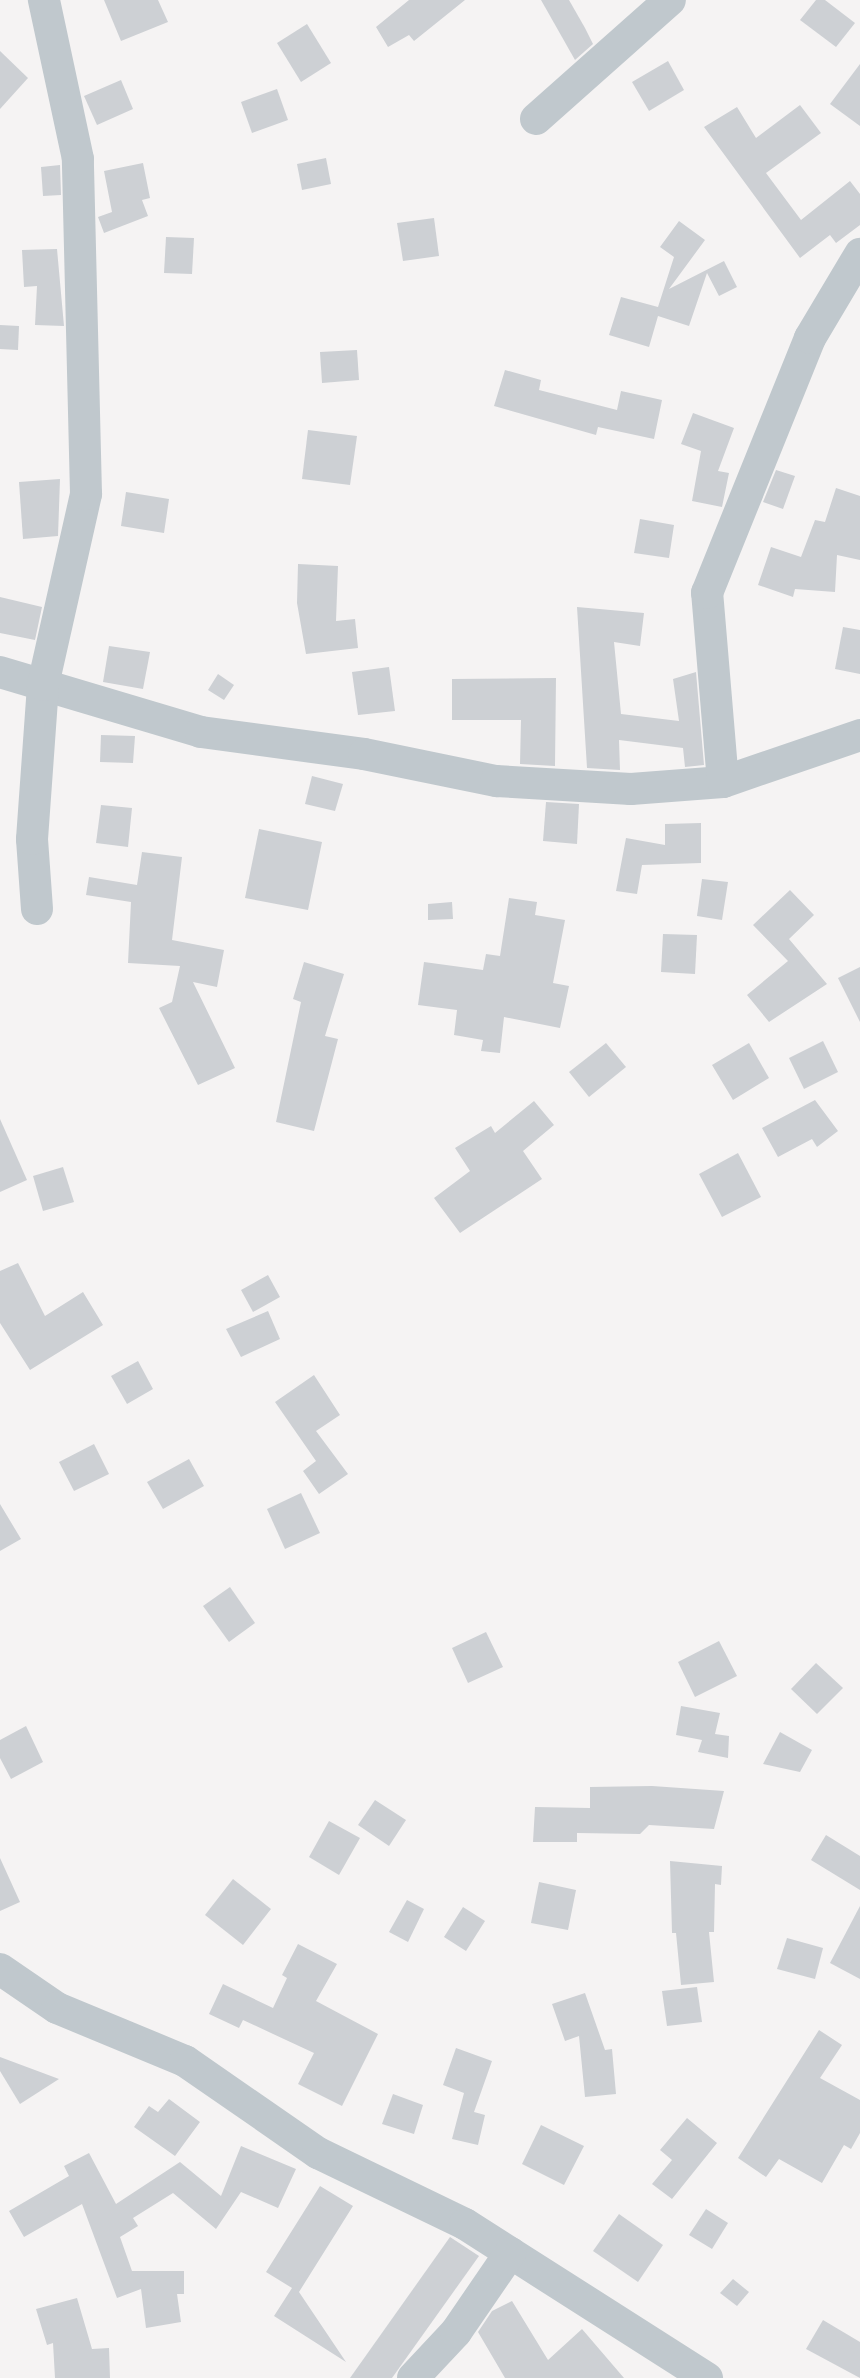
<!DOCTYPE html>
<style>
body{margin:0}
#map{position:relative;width:860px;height:2378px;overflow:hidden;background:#f5f3f3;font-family:"Roboto Condensed",sans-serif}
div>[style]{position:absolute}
.building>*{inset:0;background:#cdd0d4}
.minor>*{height:32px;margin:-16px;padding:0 16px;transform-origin:16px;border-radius:16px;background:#c0c8cd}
span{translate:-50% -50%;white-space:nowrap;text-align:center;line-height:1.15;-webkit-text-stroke:4.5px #fff;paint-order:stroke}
</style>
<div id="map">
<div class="building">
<i style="clip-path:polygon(104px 0,158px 0,168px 22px,121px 41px)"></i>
<i style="clip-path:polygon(409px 0,465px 0,414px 41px,409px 35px,388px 47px,376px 27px)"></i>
<i style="clip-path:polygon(541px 0,569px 0,585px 28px,593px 44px,575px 60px)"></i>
<i style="clip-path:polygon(816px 0,825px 0,855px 23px,836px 47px,800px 20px)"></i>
<i style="clip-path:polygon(307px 24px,331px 63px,301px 82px,277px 43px)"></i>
<i style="clip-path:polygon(0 51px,28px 78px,0 109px)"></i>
<i style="clip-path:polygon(668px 61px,684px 90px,649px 111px,632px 82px)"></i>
<i style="clip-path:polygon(860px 64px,860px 126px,830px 104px)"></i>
<i style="clip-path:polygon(121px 80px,133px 109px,97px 125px,84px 96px)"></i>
<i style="clip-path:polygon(277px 89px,288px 120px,252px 133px,241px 102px)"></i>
<i style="clip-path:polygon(800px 105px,821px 133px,766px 173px,801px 220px,850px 181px,860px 194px,860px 225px,836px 243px,830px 235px,800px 258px,704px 127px,737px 107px,756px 138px)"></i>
<i style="clip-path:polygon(326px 158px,331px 184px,302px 190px,297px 164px)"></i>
<i style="clip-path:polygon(143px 163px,150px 198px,142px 200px,148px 216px,104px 233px,98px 217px,112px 212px,104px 171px)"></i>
<i style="clip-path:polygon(60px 165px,61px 195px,43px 196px,41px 167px)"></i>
<i style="clip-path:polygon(434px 218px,439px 256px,403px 261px,397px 223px)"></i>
<i style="clip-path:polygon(679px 221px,705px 240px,669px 289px,724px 261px,737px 287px,719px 296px,707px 273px,689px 326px,658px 316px,649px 347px,609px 335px,621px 297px,658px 307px,674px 257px,660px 247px)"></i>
<i style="clip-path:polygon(166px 237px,194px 238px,192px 274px,164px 273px)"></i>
<i style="clip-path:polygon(57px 249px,64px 326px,35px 325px,37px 286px,24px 287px,22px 250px)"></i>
<i style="clip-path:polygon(0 325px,19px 326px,18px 350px,0 349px)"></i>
<i style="clip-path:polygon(357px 350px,359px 380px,322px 383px,320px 352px)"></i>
<i style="clip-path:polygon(505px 370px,541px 380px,539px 390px,617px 410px,621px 391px,662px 400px,654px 439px,598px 427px,596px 435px,494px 406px)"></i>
<i style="clip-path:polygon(693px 413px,734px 428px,718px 471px,729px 473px,722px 507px,692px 501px,701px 451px,681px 444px)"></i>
<i style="clip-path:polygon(308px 430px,357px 436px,350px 485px,302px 479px)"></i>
<i style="clip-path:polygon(776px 470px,795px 476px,783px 509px,763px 502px)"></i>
<i style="clip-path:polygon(60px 479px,58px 536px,23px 539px,19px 482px)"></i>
<i style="clip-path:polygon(836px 488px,860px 496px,860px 560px,837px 555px,835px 592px,795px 589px,793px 597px,758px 585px,771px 547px,801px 557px,815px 520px,825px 522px)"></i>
<i style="clip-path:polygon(126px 492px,169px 499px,164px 533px,121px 526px)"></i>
<i style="clip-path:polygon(640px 519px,674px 525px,669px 558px,634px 553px)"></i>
<i style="clip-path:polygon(298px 564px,338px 566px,336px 621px,355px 619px,358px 648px,306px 654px,297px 603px)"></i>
<i style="clip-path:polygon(0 597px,42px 607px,35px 640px,0 633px)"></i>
<i style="clip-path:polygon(577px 607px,644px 613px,640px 646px,614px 642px,621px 714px,679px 721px,673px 679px,696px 672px,704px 765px,685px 767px,683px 748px,619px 740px,620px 770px,587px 768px)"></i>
<i style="clip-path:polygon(843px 627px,860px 630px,860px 674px,835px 669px)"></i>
<i style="clip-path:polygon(109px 646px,150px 652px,143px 689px,103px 682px)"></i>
<i style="clip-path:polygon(389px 667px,395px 711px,358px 715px,352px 672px)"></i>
<i style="clip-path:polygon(218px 674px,234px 685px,224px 700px,208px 690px)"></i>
<i style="clip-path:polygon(556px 678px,555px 766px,520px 764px,521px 720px,452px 720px,452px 679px)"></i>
<i style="clip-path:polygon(101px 735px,135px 736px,133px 763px,100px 762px)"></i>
<i style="clip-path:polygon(312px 776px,343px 784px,335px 811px,305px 804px)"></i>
<i style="clip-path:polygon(546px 802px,579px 804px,577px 844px,543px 841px)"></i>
<i style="clip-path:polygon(101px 805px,132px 808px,128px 847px,96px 843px)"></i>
<i style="clip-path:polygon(701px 823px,701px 863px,642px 865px,637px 894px,616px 891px,626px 838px,665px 845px,665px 824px)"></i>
<i style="clip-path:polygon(259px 829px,322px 842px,308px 910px,245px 898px)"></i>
<i style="clip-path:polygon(142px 852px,182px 857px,172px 940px,224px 950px,217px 987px,193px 982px,235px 1068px,198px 1085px,159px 1008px,172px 1002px,180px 966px,128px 963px,131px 902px,86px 895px,89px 877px,137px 885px)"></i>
<i style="clip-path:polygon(702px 879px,728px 882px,722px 920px,697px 916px)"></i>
<i style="clip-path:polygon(790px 890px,814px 915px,789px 939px,827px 984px,769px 1022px,747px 995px,788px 961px,753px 925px)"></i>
<i style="clip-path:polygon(509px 898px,537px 902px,535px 915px,565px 920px,553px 983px,569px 986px,560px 1028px,504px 1017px,500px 1053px,481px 1051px,483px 1040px,454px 1035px,457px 1010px,418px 1005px,424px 962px,483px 970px,486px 954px,500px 956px)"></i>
<i style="clip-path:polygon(452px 902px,453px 919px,428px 920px,428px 904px)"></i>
<i style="clip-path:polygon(663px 934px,697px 935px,695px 974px,661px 972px)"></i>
<i style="clip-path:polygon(304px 962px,344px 974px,325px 1036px,338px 1039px,314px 1131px,276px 1122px,301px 1002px,293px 999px)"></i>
<i style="clip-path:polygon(860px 967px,860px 1022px,838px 978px)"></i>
<i style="clip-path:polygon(823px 1041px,838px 1072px,804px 1089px,789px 1058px)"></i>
<i style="clip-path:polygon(606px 1043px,626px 1067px,589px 1097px,569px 1072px)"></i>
<i style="clip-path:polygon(749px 1043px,769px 1078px,733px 1100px,712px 1065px)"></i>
<i style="clip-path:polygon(815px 1100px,838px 1131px,817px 1147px,812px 1139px,778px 1157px,762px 1128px)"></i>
<i style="clip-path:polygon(534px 1101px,554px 1125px,523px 1151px,542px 1179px,460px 1233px,434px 1198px,470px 1171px,455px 1148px,491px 1126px,495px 1133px)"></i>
<i style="clip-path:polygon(0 1119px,27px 1180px,0 1192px)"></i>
<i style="clip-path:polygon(738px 1153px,761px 1197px,722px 1217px,699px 1174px)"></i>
<i style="clip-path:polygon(63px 1167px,74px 1202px,43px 1211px,33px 1176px)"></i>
<i style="clip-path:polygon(18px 1263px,45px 1316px,83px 1292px,103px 1325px,30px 1370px,0 1323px,0 1271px)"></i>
<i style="clip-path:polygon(268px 1275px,280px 1297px,253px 1312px,241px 1290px)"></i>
<i style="clip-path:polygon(268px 1311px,280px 1339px,241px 1357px,226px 1329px)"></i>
<i style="clip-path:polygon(138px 1361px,153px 1389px,127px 1404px,111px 1376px)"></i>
<i style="clip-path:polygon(314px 1375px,340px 1415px,316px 1431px,348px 1474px,319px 1494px,303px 1471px,316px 1461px,275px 1402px)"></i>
<i style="clip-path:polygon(94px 1444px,109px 1474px,74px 1491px,59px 1462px)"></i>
<i style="clip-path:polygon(189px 1459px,204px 1486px,163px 1509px,147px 1482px)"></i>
<i style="clip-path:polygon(301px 1493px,320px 1533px,285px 1549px,267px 1509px)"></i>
<i style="clip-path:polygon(0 1504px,21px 1539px,0 1551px)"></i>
<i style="clip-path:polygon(230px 1587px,255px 1623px,229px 1642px,203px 1606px)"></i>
<i style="clip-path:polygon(486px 1632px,503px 1667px,468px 1683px,452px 1648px)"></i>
<i style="clip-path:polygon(719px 1641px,737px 1676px,695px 1697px,678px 1662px)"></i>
<i style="clip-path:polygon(816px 1663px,843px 1688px,817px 1714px,791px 1689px)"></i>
<i style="clip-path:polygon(681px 1706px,720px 1713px,715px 1734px,729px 1736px,728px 1758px,698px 1752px,702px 1740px,676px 1735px)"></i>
<i style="clip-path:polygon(26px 1726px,43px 1762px,11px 1779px,0 1758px,0 1740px)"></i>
<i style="clip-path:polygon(780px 1732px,812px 1750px,800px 1772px,763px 1764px)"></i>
<i style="clip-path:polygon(652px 1786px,724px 1791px,714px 1829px,649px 1825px,640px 1834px,577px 1833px,577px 1842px,533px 1842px,535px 1807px,590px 1808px,590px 1787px)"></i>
<i style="clip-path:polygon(375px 1800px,406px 1820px,389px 1846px,358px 1825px)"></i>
<i style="clip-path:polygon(329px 1821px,360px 1838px,339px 1875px,309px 1857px)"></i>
<i style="clip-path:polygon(826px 1835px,860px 1856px,860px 1890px,811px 1860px)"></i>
<i style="clip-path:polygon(0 1858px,20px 1902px,0 1911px)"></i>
<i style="clip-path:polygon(670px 1861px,722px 1866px,721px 1885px,715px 1884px,714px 1932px,709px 1932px,714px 1982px,681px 1985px,676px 1933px,672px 1933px)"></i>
<i style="clip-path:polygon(233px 1879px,271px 1909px,243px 1945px,205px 1915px)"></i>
<i style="clip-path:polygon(539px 1882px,576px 1890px,568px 1930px,531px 1923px)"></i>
<i style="clip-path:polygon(407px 1900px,424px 1909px,408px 1942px,389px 1932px)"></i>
<i style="clip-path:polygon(860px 1906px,860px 1979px,830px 1963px)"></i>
<i style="clip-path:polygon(463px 1907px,485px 1921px,466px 1951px,444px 1937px)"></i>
<i style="clip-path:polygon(787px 1938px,823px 1948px,815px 1979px,777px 1969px)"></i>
<i style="clip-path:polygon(298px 1944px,337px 1964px,316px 2001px,378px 2034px,342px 2106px,298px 2084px,314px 2053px,243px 2020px,239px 2028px,209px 2014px,223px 1984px,273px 2008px,287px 1978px,282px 1975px)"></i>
<i style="clip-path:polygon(697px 1987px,702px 2022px,667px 2026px,662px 1991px)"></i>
<i style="clip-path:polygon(585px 1993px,605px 2050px,612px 2049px,616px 2094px,585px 2097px,579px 2036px,565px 2041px,552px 2004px)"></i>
<i style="clip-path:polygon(819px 2030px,842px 2045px,820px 2078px,860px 2100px,860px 2133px,851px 2149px,844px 2145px,822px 2183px,779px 2159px,766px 2177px,738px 2158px)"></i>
<i style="clip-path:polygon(456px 2048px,492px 2061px,474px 2112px,485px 2115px,478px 2145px,452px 2139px,464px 2093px,443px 2085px)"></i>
<i style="clip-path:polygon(0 2057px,59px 2079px,20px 2104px,0 2071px)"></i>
<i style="clip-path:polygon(393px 2094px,423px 2105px,414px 2134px,382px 2124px)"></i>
<i style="clip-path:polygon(169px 2099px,200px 2122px,175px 2156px,134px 2127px,149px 2106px,158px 2112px)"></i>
<i style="clip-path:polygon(687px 2118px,717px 2143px,672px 2199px,652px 2184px,672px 2160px,660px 2150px)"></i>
<i style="clip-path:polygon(541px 2125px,584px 2146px,564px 2185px,522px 2164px)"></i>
<i style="clip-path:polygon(241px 2146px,296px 2169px,278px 2208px,241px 2192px,216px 2229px,173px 2193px,133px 2218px,138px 2226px,120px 2237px,132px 2271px,184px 2271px,184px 2294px,177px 2294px,181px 2322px,146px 2328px,141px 2289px,117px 2298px,82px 2204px,24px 2237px,9px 2211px,69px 2176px,64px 2166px,89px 2153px,116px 2204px,180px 2162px,221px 2196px)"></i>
<i style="clip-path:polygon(320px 2186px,353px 2206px,299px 2292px,346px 2362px,274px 2316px,292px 2288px,266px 2272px)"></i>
<i style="clip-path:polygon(706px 2209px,728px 2223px,712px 2249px,689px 2235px)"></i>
<i style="clip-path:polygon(619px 2214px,663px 2245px,638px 2282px,593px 2251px)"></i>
<i style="clip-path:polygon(450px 2237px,479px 2256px,392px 2378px,350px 2378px)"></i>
<i style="clip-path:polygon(733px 2279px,749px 2292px,737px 2306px,720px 2293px)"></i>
<i style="clip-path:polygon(77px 2298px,92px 2349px,109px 2348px,110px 2378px,55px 2378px,53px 2343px,47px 2345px,36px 2309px)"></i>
<i style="clip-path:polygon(512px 2301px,548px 2360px,582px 2329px,624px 2378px,505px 2378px,478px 2332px,492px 2311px)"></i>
<i style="clip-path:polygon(823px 2320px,860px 2342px,860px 2378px,806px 2349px)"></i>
</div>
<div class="minor">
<i style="left:536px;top:119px;width:179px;rotate:-41.6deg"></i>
<i style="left:0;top:672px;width:210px;rotate:16.6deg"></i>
<i style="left:201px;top:732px;width:164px;rotate:7.7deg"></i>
<i style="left:364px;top:754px;width:135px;rotate:11.6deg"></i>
<i style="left:496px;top:781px;width:135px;rotate:3.4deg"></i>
<i style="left:631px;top:789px;width:92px;rotate:-4.4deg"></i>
<i style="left:723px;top:782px;width:145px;rotate:-18.9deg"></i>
<i style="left:723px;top:782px;width:190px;rotate:-94.8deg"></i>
<i style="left:707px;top:593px;width:275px;rotate:-68deg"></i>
<i style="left:810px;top:338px;width:98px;rotate:-59.2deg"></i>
<i style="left:37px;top:909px;width:70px;rotate:-94.1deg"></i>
<i style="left:32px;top:839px;width:154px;rotate:-85.9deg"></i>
<i style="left:43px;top:685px;width:196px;rotate:-77.3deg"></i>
<i style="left:86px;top:494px;width:335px;rotate:-91.4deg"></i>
<i style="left:78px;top:159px;width:163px;rotate:-102.1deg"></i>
<i style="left:0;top:1969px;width:69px;rotate:34.4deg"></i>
<i style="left:57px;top:2008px;width:139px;rotate:22.5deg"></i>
<i style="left:185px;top:2061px;width:162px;rotate:34.7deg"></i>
<i style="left:318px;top:2153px;width:163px;rotate:25.8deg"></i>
<i style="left:465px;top:2224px;width:287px;rotate:32.5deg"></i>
<i style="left:413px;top:2378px;width:63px;rotate:-46.9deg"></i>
<i style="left:456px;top:2332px;width:96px;rotate:-55.6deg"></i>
</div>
</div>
